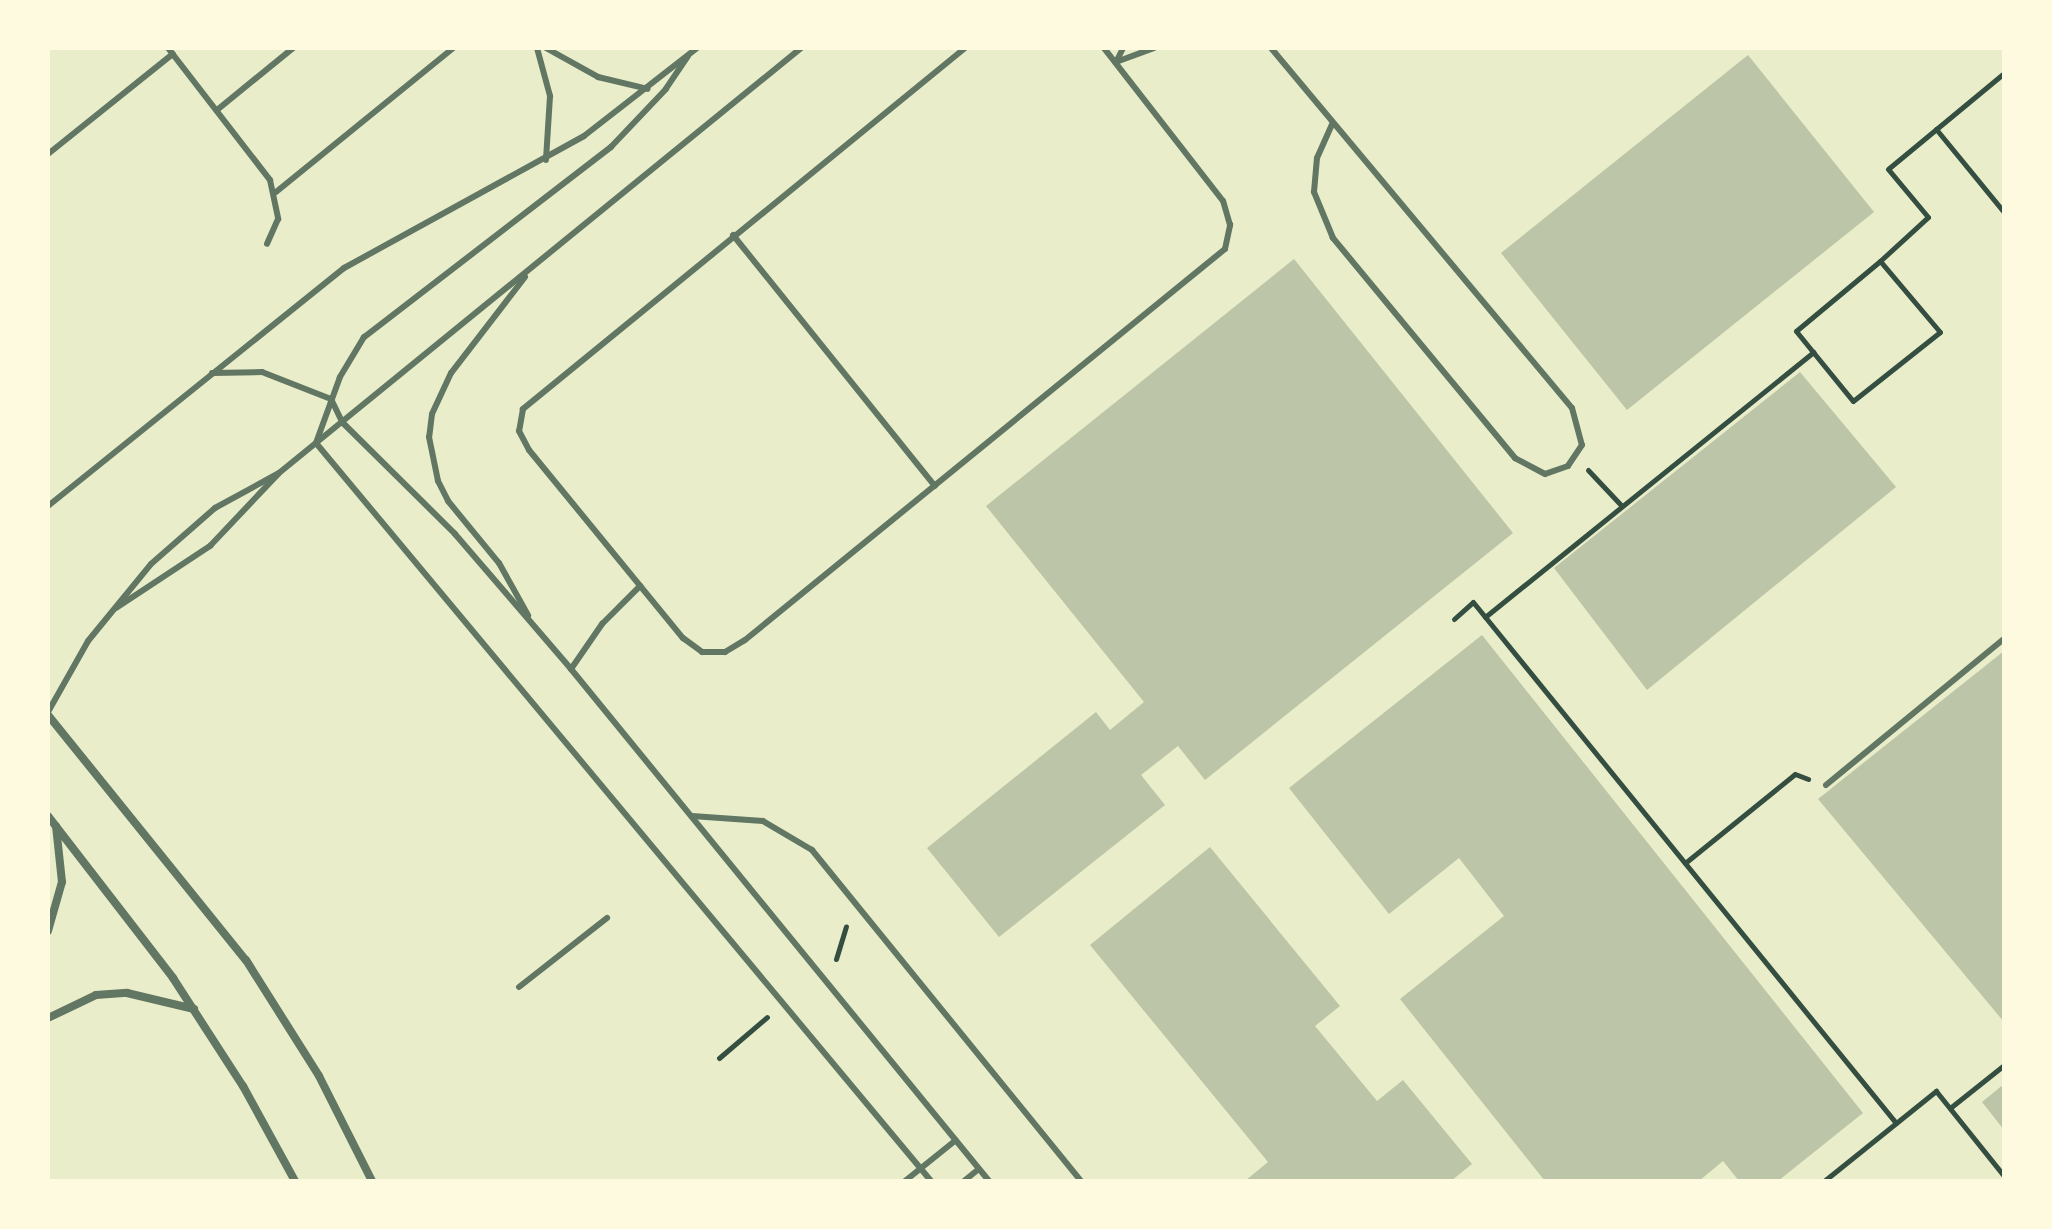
<!DOCTYPE html>
<style>
body{margin:0}
#map{position:relative;width:2052px;height:1229px;overflow:hidden;background:#e9edc9;font-family:"Golos Text",sans-serif}
div>[style]{position:absolute}
.building>*{inset:0;background:#bcc5a7}
.path>*{height:5px;margin:-2.5px;padding:0 2.5px;transform-origin:2.5px;border-radius:2.5px;background:#344e41}
.service>*{height:6px;margin:-3px;padding:0 3px;transform-origin:3px;border-radius:3px;background:#617663}
.minor>*{height:8px;margin:-4px;padding:0 4px;transform-origin:4px;border-radius:4px;background:#617663}
span{translate:-50% -50%;white-space:nowrap;text-align:center;line-height:1.15;-webkit-text-stroke:8px #fefae0;paint-order:stroke}
.frame{position:absolute;inset:0;border:50px solid #fefae0;pointer-events:none}
</style>
<div id="map">
<div class="building">
<i style="clip-path:polygon(1748px 55px,1874px 212px,1627px 410px,1501px 253px)"></i>
<i style="clip-path:polygon(1294px 259px,1513px 533px,1205px 780px,1178px 746px,1141px 775px,1165px 805px,999px 937px,927px 848px,1096px 712px,1110px 730px,1144px 702px,986px 506px)"></i>
<i style="clip-path:polygon(1800px 372px,1896px 487px,1647px 690px,1554px 568px)"></i>
<i style="clip-path:polygon(1482px 635px,1863px 1113px,1778px 1181px,1739px 1181px,1723px 1161px,1699px 1181px,1545px 1181px,1400px 999px,1504px 916px,1459px 858px,1389px 914px,1289px 788px)"></i>
<i style="clip-path:polygon(2004px 651px,2004px 1022px,1818px 799px)"></i>
<i style="clip-path:polygon(1210px 847px,1340px 1006px,1315px 1026px,1377px 1101px,1403px 1080px,1472px 1164px,1451px 1181px,1245px 1181px,1268px 1162px,1090px 945px)"></i>
<i style="clip-path:polygon(2004px 1084px,2004px 1130px,1982px 1102px)"></i>
</div>
<div class="path">
<i style="left:1936px;top:129px;width:107px;rotate:50.7deg"></i>
<i style="left:1813px;top:352px;width:27px;rotate:-129deg"></i>
<i style="left:1796px;top:331px;width:109px;rotate:-39.8deg"></i>
<i style="left:1588px;top:470px;width:47px;rotate:46.7deg"></i>
<i style="left:1485px;top:617px;width:422px;rotate:-38.9deg"></i>
<i style="left:1813px;top:352px;width:63px;rotate:50.8deg"></i>
<i style="left:1853px;top:401px;width:111px;rotate:-38.4deg"></i>
<i style="left:1940px;top:332px;width:93px;rotate:-130.2deg"></i>
<i style="left:1880px;top:261px;width:65px;rotate:-42.5deg"></i>
<i style="left:1928px;top:217px;width:62px;rotate:-129.8deg"></i>
<i style="left:1888px;top:169px;width:151px;rotate:-39.6deg"></i>
<i style="left:1454px;top:619px;width:25px;rotate:-42deg"></i>
<i style="left:1473px;top:602px;width:671px;rotate:50.93deg"></i>
<i style="left:1685px;top:863px;width:141px;rotate:-39deg"></i>
<i style="left:1795px;top:774px;width:14px;rotate:21deg"></i>
<i style="left:836px;top:959px;width:34px;rotate:-73deg"></i>
<i style="left:719px;top:1058px;width:63px;rotate:-40.5deg"></i>
<i style="left:1950px;top:1108px;width:69px;rotate:-38.5deg"></i>
<i style="left:1824px;top:1181px;width:144px;rotate:-38.8deg"></i>
<i style="left:1936px;top:1091px;width:109px;rotate:51.3deg"></i>
</div>
<div class="service">
<i style="left:168px;top:48px;width:167px;rotate:52.3deg"></i>
<i style="left:270px;top:180px;width:40px;rotate:78deg"></i>
<i style="left:278px;top:219px;width:27px;rotate:114deg"></i>
<i style="left:537px;top:48px;width:50px;rotate:74.8deg"></i>
<i style="left:550px;top:96px;width:64px;rotate:93.6deg"></i>
<i style="left:546px;top:48px;width:60px;rotate:29.1deg"></i>
<i style="left:598px;top:77px;width:51px;rotate:13.5deg"></i>
<i style="left:965px;top:48px;width:571px;rotate:140.76deg"></i>
<i style="left:523px;top:409px;width:22px;rotate:100deg"></i>
<i style="left:519px;top:431px;width:21px;rotate:62deg"></i>
<i style="left:529px;top:450px;width:243px;rotate:50.7deg"></i>
<i style="left:683px;top:638px;width:24px;rotate:36deg"></i>
<i style="left:702px;top:652px;width:23px"></i>
<i style="left:725px;top:652px;width:23px;rotate:-31deg"></i>
<i style="left:745px;top:640px;width:619px;rotate:-39.17deg"></i>
<i style="left:1225px;top:249px;width:25px;rotate:-78deg"></i>
<i style="left:1230px;top:225px;width:25px;rotate:-106deg"></i>
<i style="left:1223px;top:201px;width:194px;rotate:-127.9deg"></i>
<i style="left:1271px;top:48px;width:469px;rotate:50.1deg"></i>
<i style="left:1572px;top:408px;width:38px;rotate:75deg"></i>
<i style="left:1582px;top:445px;width:25px;rotate:124deg"></i>
<i style="left:1568px;top:466px;width:24px;rotate:161deg"></i>
<i style="left:1545px;top:474px;width:34px;rotate:-152deg"></i>
<i style="left:1515px;top:458px;width:286px;rotate:-129.6deg"></i>
<i style="left:1333px;top:238px;width:50px;rotate:-112.4deg"></i>
<i style="left:1314px;top:192px;width:34px;rotate:-85deg"></i>
<i style="left:1317px;top:158px;width:37px;rotate:-66deg"></i>
<i style="left:688px;top:56px;width:40px;rotate:124deg"></i>
<i style="left:666px;top:89px;width:80px;rotate:133.5deg"></i>
<i style="left:611px;top:147px;width:312px;rotate:142.4deg"></i>
<i style="left:364px;top:337px;width:47px;rotate:121deg"></i>
<i style="left:340px;top:377px;width:70px;rotate:110deg"></i>
<i style="left:316px;top:443px;width:961px;rotate:50.19deg"></i>
<i style="left:1116px;top:62px;width:40px;rotate:-20.2deg"></i>
<i style="left:1116px;top:62px;width:16px;rotate:-63deg"></i>
<i style="left:217px;top:110px;width:98px;rotate:-39.2deg"></i>
<i style="left:48px;top:154px;width:160px;rotate:-38.7deg"></i>
<i style="left:276px;top:192px;width:228px;rotate:-39.1deg"></i>
<i style="left:733px;top:235px;width:322px;rotate:51.2deg"></i>
<i style="left:525px;top:277px;width:121px;rotate:127.6deg"></i>
<i style="left:451px;top:373px;width:45px;rotate:114.9deg"></i>
<i style="left:432px;top:414px;width:23px;rotate:97deg"></i>
<i style="left:429px;top:437px;width:45px;rotate:78.4deg"></i>
<i style="left:438px;top:481px;width:22px;rotate:63deg"></i>
<i style="left:448px;top:501px;width:80px;rotate:50.6deg"></i>
<i style="left:499px;top:563px;width:60px;rotate:60.9deg"></i>
<i style="left:212px;top:373px;width:50px;rotate:-1.1deg"></i>
<i style="left:262px;top:372px;width:74px;rotate:21.4deg"></i>
<i style="left:331px;top:399px;width:25px;rotate:64deg"></i>
<i style="left:342px;top:422px;width:159px;rotate:44.7deg"></i>
<i style="left:455px;top:534px;width:178px;rotate:49.3deg"></i>
<i style="left:571px;top:669px;width:661px;rotate:50.77deg"></i>
<i style="left:48px;top:506px;width:380px;rotate:-38.8deg"></i>
<i style="left:344px;top:268px;width:274px;rotate:-28.8deg"></i>
<i style="left:584px;top:136px;width:143px;rotate:-37.9deg"></i>
<i style="left:116px;top:608px;width:113px;rotate:-33.4deg"></i>
<i style="left:210px;top:546px;width:100px;rotate:-46.6deg"></i>
<i style="left:279px;top:473px;width:673px;rotate:-39.15deg"></i>
<i style="left:571px;top:669px;width:55px;rotate:-55.4deg"></i>
<i style="left:602px;top:624px;width:54px;rotate:-45deg"></i>
<i style="left:48px;top:712px;width:81px;rotate:-60.6deg"></i>
<i style="left:88px;top:641px;width:99px;rotate:-50.7deg"></i>
<i style="left:151px;top:564px;width:85px;rotate:-41.2deg"></i>
<i style="left:215px;top:508px;width:73px;rotate:-28.7deg"></i>
<i style="left:1826px;top:785px;width:230px;rotate:-39.4deg"></i>
<i style="left:692px;top:816px;width:71px;rotate:4deg"></i>
<i style="left:763px;top:821px;width:57px;rotate:30.6deg"></i>
<i style="left:812px;top:850px;width:427px;rotate:50.9deg"></i>
<i style="left:519px;top:987px;width:112px;rotate:-38.1deg"></i>
<i style="left:905px;top:1181px;width:65px;rotate:-38.8deg"></i>
<i style="left:964px;top:1181px;width:19px;rotate:-39deg"></i>
</div>
<div class="minor">
<i style="left:48px;top:715px;width:315px;rotate:51.1deg"></i>
<i style="left:246px;top:960px;width:137px;rotate:57.8deg"></i>
<i style="left:319px;top:1076px;width:118px;rotate:63.2deg"></i>
<i style="left:48px;top:816px;width:205px;rotate:52.3deg"></i>
<i style="left:173px;top:978px;width:129px;rotate:57.1deg"></i>
<i style="left:243px;top:1086px;width:108px;rotate:61.3deg"></i>
<i style="left:48px;top:931px;width:51px;rotate:-74.1deg"></i>
<i style="left:62px;top:882px;width:56px;rotate:-96.1deg"></i>
<i style="left:48px;top:1018px;width:53px;rotate:-25.6deg"></i>
<i style="left:96px;top:995px;width:31px;rotate:-4deg"></i>
<i style="left:127px;top:993px;width:69px;rotate:13.4deg"></i>
</div>
<div class="frame"></div>
</div>
